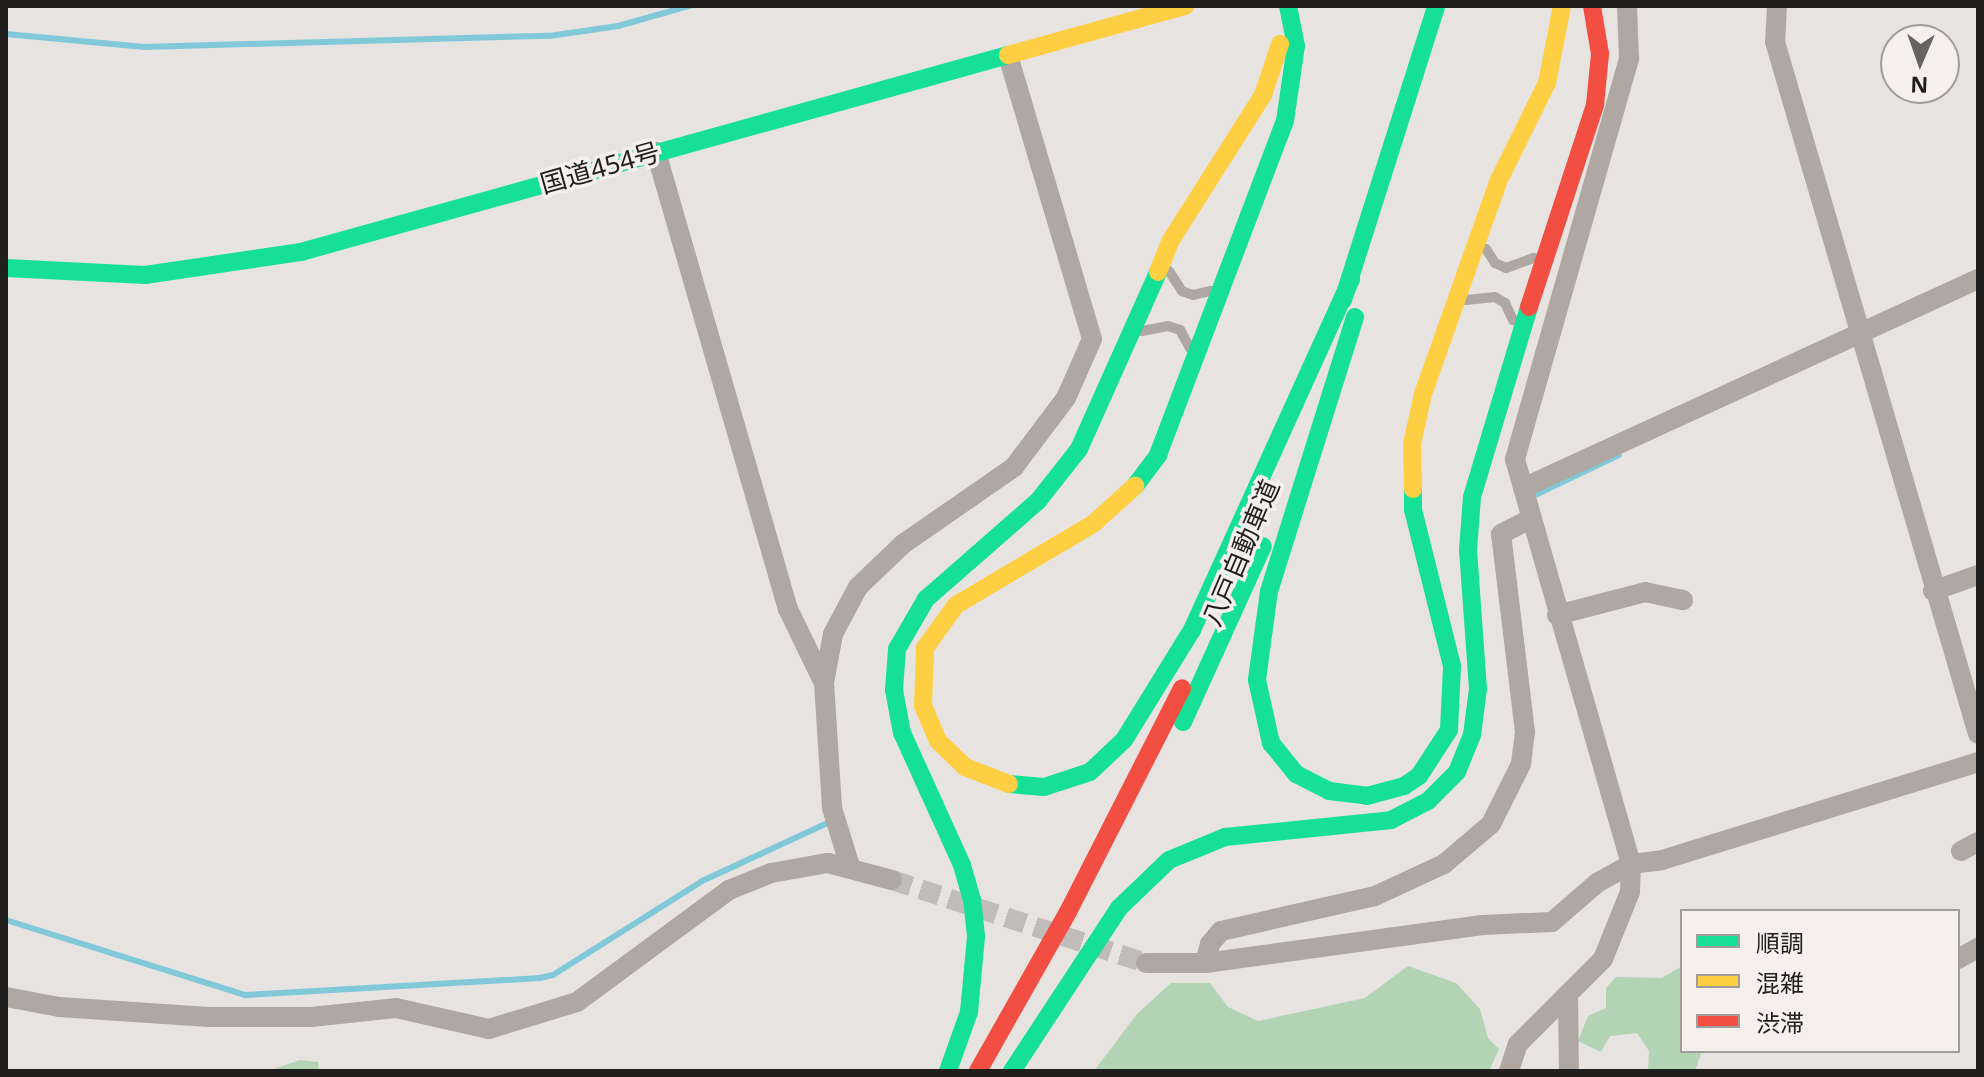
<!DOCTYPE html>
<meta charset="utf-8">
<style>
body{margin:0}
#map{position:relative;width:1984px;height:1077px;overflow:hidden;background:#e6e3e1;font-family:"Noto Sans","Noto Sans JP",sans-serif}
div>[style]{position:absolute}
.forest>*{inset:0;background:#b2d4b5}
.stream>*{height:6px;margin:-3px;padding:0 3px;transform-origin:3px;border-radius:3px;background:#81c8d8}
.street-tunnel>*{height:20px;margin-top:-10px;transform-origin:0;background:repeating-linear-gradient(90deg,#bfbcba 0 20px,transparent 0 30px)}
.lane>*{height:10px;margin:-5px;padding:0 5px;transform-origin:5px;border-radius:5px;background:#afa7a1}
.street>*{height:20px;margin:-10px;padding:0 10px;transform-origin:10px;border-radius:10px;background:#afa7a1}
.fast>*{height:18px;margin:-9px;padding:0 9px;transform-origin:9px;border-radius:9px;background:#16e098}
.slow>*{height:18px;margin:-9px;padding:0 9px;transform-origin:9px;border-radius:9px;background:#ffcf43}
.jam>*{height:18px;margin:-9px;padding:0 9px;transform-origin:9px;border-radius:9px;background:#f24e42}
span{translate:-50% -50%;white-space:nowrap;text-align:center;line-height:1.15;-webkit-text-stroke:7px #f5f0ec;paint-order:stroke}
.street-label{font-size:26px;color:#211f1d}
.frame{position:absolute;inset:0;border:8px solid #211f1d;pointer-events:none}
.legend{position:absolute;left:1680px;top:909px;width:280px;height:144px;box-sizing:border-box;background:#f5f0ec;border:2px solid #a09c99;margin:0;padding:10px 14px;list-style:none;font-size:24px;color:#211f1d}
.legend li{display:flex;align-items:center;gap:16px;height:40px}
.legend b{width:40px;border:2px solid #a09c99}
.north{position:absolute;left:1880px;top:24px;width:80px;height:80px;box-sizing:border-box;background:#f5f0ec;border:2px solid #a09c99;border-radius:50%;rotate:182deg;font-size:22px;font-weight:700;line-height:32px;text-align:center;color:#211f1d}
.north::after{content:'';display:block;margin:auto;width:28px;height:36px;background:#666462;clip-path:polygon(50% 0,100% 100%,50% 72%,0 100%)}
</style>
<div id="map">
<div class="forest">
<i style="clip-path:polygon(1408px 966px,1456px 983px,1480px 1009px,1488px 1038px,1499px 1049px,1489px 1071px,1094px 1071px,1137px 1014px,1171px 983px,1210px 983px,1228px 1007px,1258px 1021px,1365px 998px)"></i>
<i style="clip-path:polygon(1682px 966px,1682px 1051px,1702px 1051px,1695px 1071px,1648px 1071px,1649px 1051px,1637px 1033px,1610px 1036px,1601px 1052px,1578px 1041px,1588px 1016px,1606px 1008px,1606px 988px,1616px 977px,1662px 978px)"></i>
<i style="clip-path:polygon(300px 1060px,318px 1062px,319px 1071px,268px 1071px)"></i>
</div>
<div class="stream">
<i style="left:6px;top:34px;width:139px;rotate:5.4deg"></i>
<i style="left:144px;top:47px;width:405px;rotate:-1.6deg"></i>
<i style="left:549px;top:36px;width:70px;rotate:-8.2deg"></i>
<i style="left:618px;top:26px;width:74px;rotate:-15.7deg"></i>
<i style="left:1533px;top:496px;width:95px;rotate:-25.5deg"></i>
<i style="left:6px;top:920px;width:251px;rotate:17.4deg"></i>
<i style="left:246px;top:995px;width:294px;rotate:-3.3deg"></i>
<i style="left:540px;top:978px;width:13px;rotate:-13deg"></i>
<i style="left:553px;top:975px;width:176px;rotate:-32.2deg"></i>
<i style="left:702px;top:881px;width:143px;rotate:-24.8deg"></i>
</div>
<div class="street-tunnel">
<i style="left:892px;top:880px;width:267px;rotate:18.1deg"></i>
</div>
<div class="lane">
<i style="left:1486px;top:249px;width:17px;rotate:57deg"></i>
<i style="left:1495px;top:263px;width:12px;rotate:24deg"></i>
<i style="left:1506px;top:268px;width:30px;rotate:-20deg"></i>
<i style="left:1169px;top:271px;width:24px;rotate:57deg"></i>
<i style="left:1182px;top:291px;width:12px;rotate:20deg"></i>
<i style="left:1193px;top:295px;width:18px;rotate:-13deg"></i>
<i style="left:1466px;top:300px;width:29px;rotate:-6deg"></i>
<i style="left:1495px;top:297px;width:12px;rotate:31deg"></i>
<i style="left:1505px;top:303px;width:19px;rotate:65deg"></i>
<i style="left:1142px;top:331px;width:26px;rotate:-11deg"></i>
<i style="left:1168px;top:326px;width:13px;rotate:18deg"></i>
<i style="left:1180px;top:330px;width:21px;rotate:61deg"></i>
</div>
<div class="street">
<i style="left:1777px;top:6px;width:36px;rotate:93deg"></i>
<i style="left:1775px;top:42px;width:721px;rotate:73.65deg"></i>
<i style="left:656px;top:152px;width:476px;rotate:73.9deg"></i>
<i style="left:788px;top:609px;width:82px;rotate:64.1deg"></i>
<i style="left:824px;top:683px;width:125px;rotate:86.3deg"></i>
<i style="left:832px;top:808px;width:61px;rotate:72.8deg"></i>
<i style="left:1523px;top:488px;width:501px;rotate:-24.67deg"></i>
<i style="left:1933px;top:591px;width:48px;rotate:-19.6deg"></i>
<i style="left:1557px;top:615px;width:91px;rotate:-14.6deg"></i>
<i style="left:1645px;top:592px;width:39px;rotate:12deg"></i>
<i style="left:824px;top:683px;width:50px;rotate:-79.6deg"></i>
<i style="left:833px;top:634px;width:53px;rotate:-62deg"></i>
<i style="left:858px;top:587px;width:62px;rotate:-43.7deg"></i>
<i style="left:903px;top:544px;width:135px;rotate:-34.7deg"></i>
<i style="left:1014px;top:467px;width:86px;rotate:-53deg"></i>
<i style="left:1066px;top:398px;width:64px;rotate:-66.2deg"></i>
<i style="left:1092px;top:339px;width:295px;rotate:-106.5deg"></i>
<i style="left:1961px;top:851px;width:19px;rotate:-28deg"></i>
<i style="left:1958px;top:959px;width:23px;rotate:-29deg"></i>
<i style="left:1146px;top:963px;width:59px"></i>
<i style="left:1205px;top:963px;width:280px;rotate:-7.8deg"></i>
<i style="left:1482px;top:925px;width:70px;rotate:-2.5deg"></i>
<i style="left:1552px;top:922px;width:60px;rotate:-40.9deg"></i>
<i style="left:1597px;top:883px;width:39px;rotate:-29deg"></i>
<i style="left:1631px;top:864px;width:31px;rotate:-7deg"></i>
<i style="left:1662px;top:860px;width:331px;rotate:-17.2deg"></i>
<i style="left:1205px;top:963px;width:20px;rotate:-75deg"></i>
<i style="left:1210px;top:944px;width:17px;rotate:-50deg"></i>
<i style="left:1221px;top:931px;width:158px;rotate:-12.8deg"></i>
<i style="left:1375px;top:896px;width:76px;rotate:-24.9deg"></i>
<i style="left:1444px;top:864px;width:62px;rotate:-40.4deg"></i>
<i style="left:1491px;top:824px;width:67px;rotate:-63.4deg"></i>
<i style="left:1521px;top:764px;width:32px;rotate:-83deg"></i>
<i style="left:1525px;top:732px;width:199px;rotate:-96.9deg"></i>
<i style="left:1501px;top:534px;width:34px;rotate:-27deg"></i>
<i style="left:1568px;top:994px;width:77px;rotate:89.3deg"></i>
<i style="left:6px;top:997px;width:54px;rotate:10.7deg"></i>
<i style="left:59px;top:1007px;width:150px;rotate:3.8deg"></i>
<i style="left:209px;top:1017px;width:102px"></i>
<i style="left:311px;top:1017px;width:85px;rotate:-6deg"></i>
<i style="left:396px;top:1008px;width:95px;rotate:12.7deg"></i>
<i style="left:489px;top:1029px;width:92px;rotate:-17.1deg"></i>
<i style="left:577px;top:1002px;width:189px;rotate:-36.4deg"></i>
<i style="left:729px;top:890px;width:45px;rotate:-22deg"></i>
<i style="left:771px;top:873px;width:58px;rotate:-10deg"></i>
<i style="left:828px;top:863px;width:66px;rotate:14.9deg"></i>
<i style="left:1509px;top:1071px;width:28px;rotate:-72deg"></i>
<i style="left:1518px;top:1044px;width:120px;rotate:-45deg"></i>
<i style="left:1603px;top:959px;width:72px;rotate:-68.1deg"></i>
<i style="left:1630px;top:892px;width:28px;rotate:-88deg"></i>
<i style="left:1631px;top:864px;width:421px;rotate:-106deg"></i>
<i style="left:1515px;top:459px;width:417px;rotate:-74.1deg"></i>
<i style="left:1629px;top:58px;width:52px;rotate:-92.2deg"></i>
</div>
<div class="fast">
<i style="left:6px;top:268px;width:139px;rotate:2.9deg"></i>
<i style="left:145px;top:275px;width:158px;rotate:-8.4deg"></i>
<i style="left:301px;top:252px;width:734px;rotate:-15.57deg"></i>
<i style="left:1343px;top:300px;width:308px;rotate:-72.4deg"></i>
<i style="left:1355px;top:317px;width:287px;rotate:107.4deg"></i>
<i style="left:1269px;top:591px;width:90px;rotate:97.7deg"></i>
<i style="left:1257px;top:680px;width:65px;rotate:77.5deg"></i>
<i style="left:1271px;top:743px;width:40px;rotate:51deg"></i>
<i style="left:1296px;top:774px;width:37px;rotate:27deg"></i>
<i style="left:1329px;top:791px;width:38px;rotate:7deg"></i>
<i style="left:1367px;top:796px;width:38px;rotate:-15deg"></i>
<i style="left:1404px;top:786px;width:18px;rotate:-34deg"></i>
<i style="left:1419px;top:776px;width:55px;rotate:-56.9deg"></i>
<i style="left:1449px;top:730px;width:64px;rotate:-87.3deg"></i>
<i style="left:1452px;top:666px;width:161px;rotate:-104deg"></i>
<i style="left:1413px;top:510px;width:21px;rotate:-90deg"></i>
<i style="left:1135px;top:486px;width:39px;rotate:-53deg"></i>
<i style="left:1158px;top:455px;width:357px;rotate:-69.2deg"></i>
<i style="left:1285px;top:121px;width:76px;rotate:-81.7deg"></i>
<i style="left:1296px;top:46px;width:41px;rotate:-101.3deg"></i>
<i style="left:1183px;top:722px;width:193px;rotate:-65.6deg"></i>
<i style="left:1009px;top:784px;width:35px;rotate:5deg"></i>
<i style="left:1044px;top:787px;width:48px;rotate:-18.1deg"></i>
<i style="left:1090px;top:772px;width:47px;rotate:-43.3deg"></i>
<i style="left:1124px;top:740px;width:129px;rotate:-58.3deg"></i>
<i style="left:1192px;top:630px;width:385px;rotate:-65.6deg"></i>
<i style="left:948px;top:1071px;width:63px;rotate:-70.4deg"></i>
<i style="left:969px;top:1012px;width:76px;rotate:-84.7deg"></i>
<i style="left:976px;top:936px;width:36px;rotate:-96deg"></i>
<i style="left:972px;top:900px;width:36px;rotate:-106deg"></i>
<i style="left:962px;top:865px;width:145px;rotate:-114.4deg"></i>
<i style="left:902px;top:733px;width:44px;rotate:-100.5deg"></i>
<i style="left:894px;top:690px;width:41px;rotate:-85.8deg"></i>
<i style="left:897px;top:649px;width:58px;rotate:-59.9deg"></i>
<i style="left:926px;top:599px;width:149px;rotate:-41.2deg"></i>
<i style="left:1038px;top:501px;width:66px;rotate:-51.7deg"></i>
<i style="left:1079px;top:449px;width:194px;rotate:-65.9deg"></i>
<i style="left:1012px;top:1071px;width:195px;rotate:-56.7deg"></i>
<i style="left:1119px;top:908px;width:69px;rotate:-43.8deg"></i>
<i style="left:1169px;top:860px;width:61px;rotate:-22.3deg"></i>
<i style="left:1225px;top:837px;width:167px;rotate:-5.8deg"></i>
<i style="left:1391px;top:820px;width:42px;rotate:-27.2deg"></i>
<i style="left:1428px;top:801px;width:41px;rotate:-45deg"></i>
<i style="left:1457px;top:772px;width:40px;rotate:-68deg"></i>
<i style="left:1472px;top:735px;width:46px;rotate:-82.6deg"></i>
<i style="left:1478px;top:689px;width:139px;rotate:-94.1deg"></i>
<i style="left:1468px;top:550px;width:53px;rotate:-85.7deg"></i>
<i style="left:1472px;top:497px;width:198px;rotate:-73.3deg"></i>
</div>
<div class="slow">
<i style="left:1008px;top:55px;width:184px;rotate:-15.5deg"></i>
<i style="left:1158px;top:272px;width:35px;rotate:-68deg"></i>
<i style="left:1171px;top:240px;width:172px;rotate:-57.6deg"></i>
<i style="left:1263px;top:95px;width:54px;rotate:-71.6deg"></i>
<i style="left:1413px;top:489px;width:45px;rotate:-91.3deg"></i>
<i style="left:1412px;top:444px;width:51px;rotate:-77.6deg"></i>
<i style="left:1423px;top:394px;width:225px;rotate:-70.5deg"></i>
<i style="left:1498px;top:182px;width:110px;rotate:-63.7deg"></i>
<i style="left:1547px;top:83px;width:78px;rotate:-79deg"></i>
<i style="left:1009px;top:784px;width:47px;rotate:-158.9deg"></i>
<i style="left:965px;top:767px;width:37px;rotate:-136deg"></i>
<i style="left:938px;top:741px;width:38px;rotate:-113deg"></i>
<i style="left:923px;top:706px;width:58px;rotate:-88deg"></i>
<i style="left:925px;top:648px;width:53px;rotate:-54.2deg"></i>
<i style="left:956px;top:605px;width:159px;rotate:-30.6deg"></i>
<i style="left:1093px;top:524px;width:57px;rotate:-42.1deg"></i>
</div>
<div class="jam">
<i style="left:1529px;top:307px;width:213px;rotate:-71.9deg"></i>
<i style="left:1595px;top:105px;width:51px;rotate:-84.4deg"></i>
<i style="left:1600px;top:54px;width:49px;rotate:-99.5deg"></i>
<i style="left:978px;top:1071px;width:183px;rotate:-60.5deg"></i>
<i style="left:1068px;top:912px;width:251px;rotate:-63deg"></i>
</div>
<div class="street-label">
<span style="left:600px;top:168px;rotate:-16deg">国道454号</span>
<span style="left:1241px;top:553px;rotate:-67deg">八戸自動車道</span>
</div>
<div class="frame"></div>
<ul class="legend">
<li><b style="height:10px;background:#16e098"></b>順調</li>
<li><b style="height:10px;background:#ffcf43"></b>混雑</li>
<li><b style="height:10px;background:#f24e42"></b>渋滞</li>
</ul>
<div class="north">N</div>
</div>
